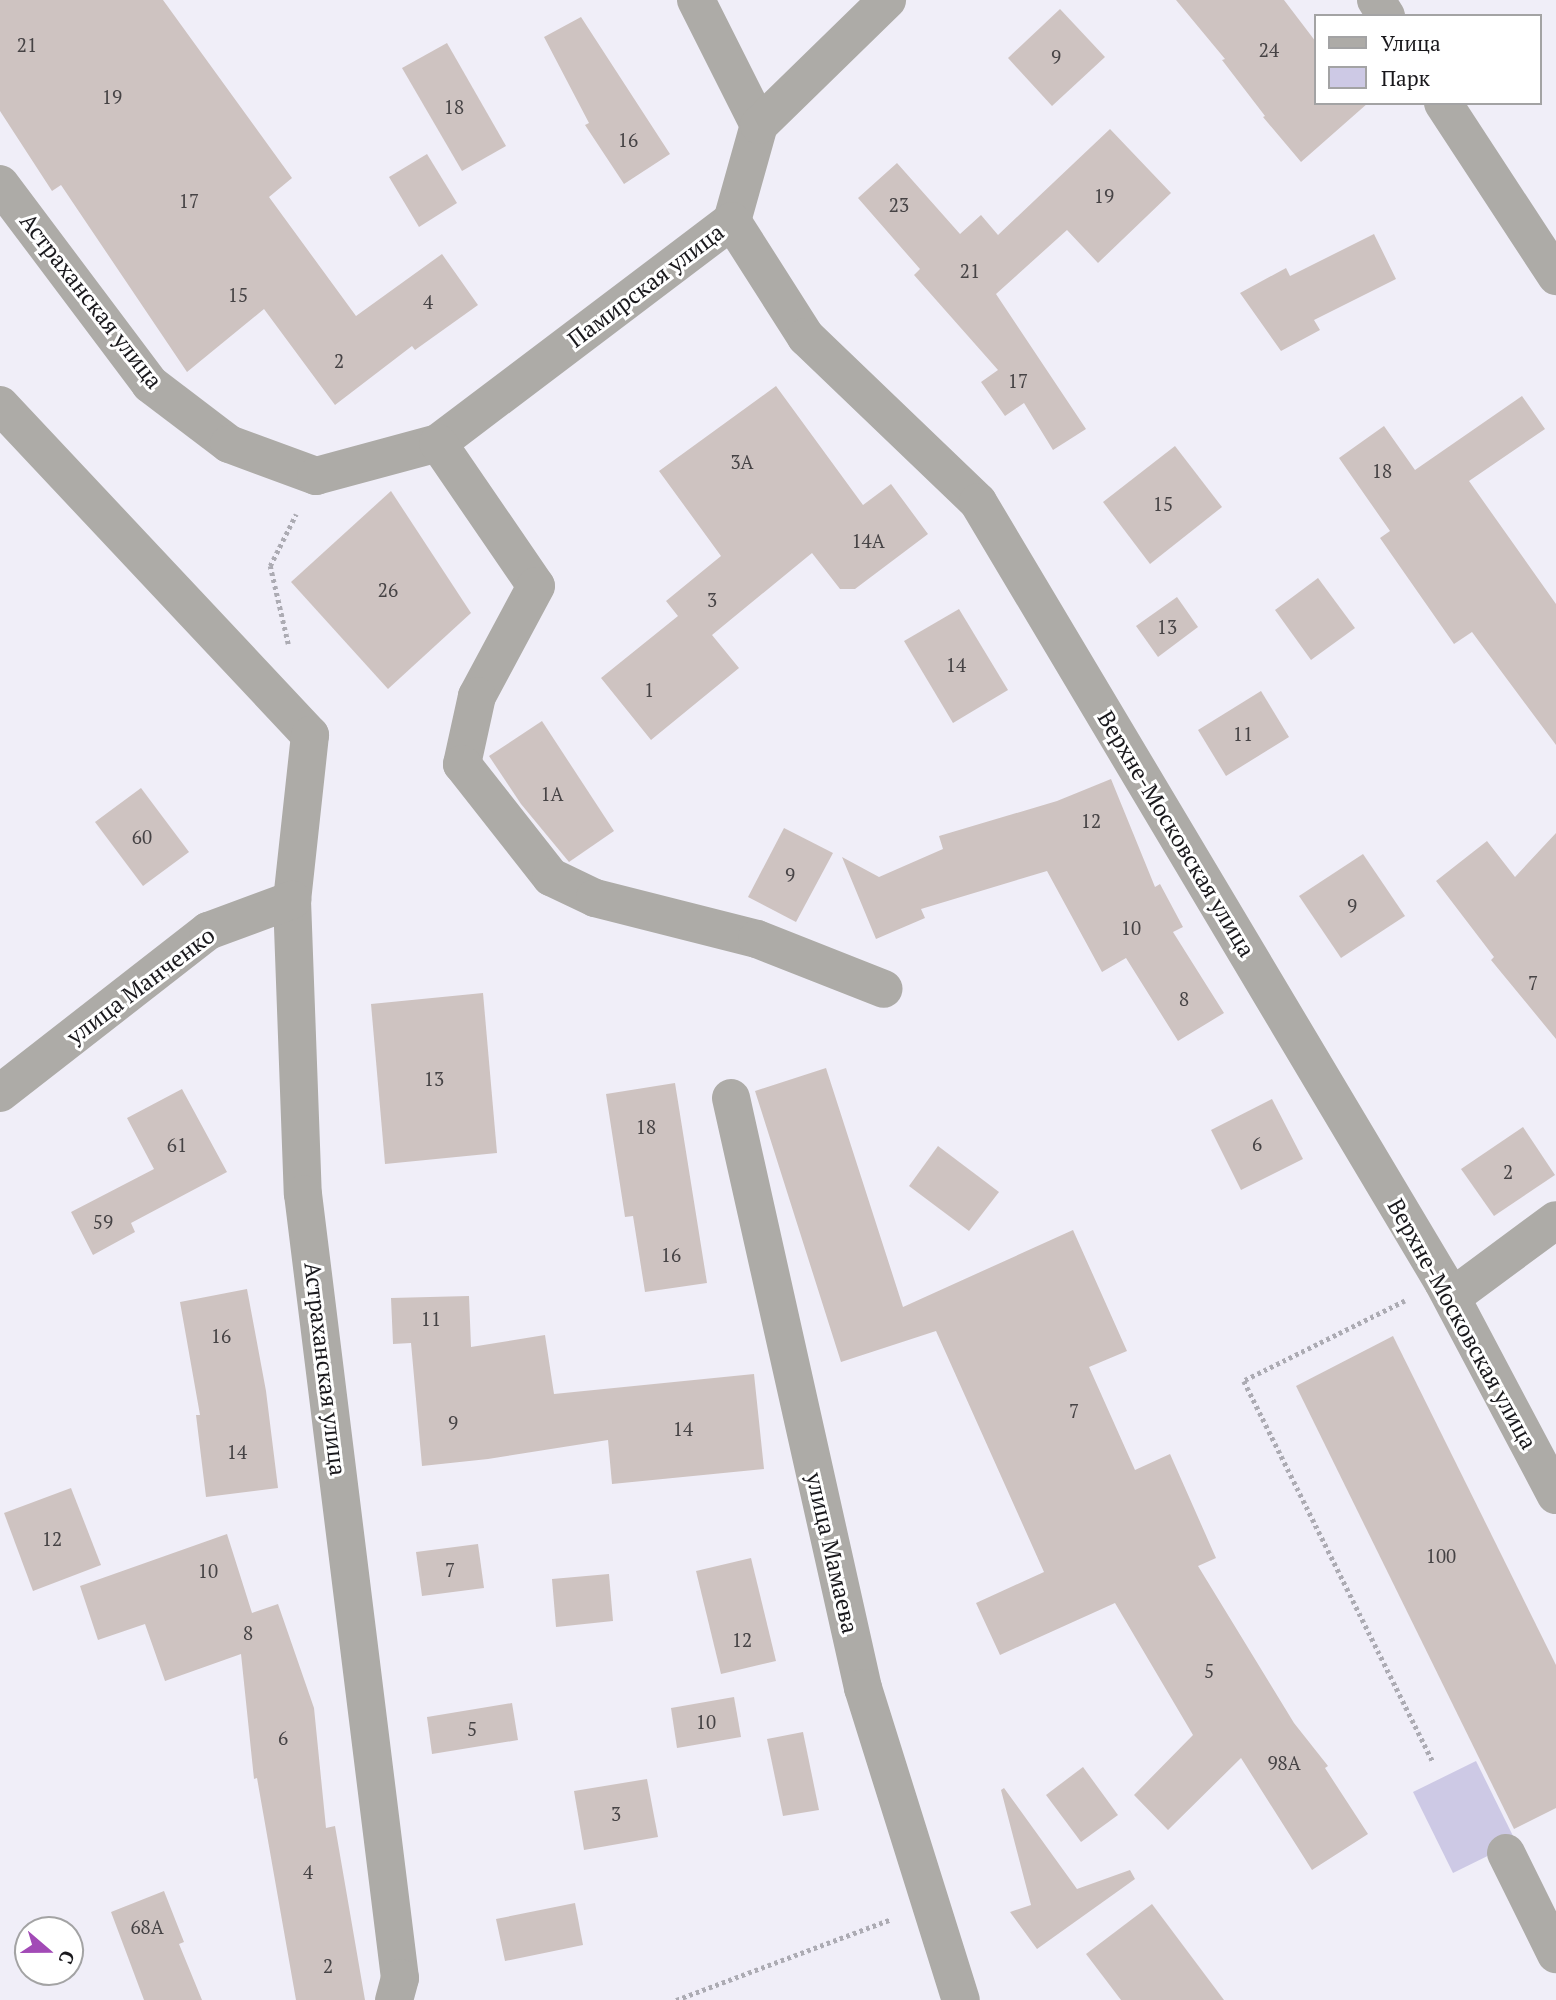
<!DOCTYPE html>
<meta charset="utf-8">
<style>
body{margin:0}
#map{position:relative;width:1556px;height:2000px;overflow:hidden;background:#f0eef8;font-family:"PT Serif",serif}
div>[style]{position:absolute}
.green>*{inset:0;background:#cdc9e5}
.building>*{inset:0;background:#cec3c1}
.path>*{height:4.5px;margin-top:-2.25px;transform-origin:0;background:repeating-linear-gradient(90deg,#acabb3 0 3.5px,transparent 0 7px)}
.minor>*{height:38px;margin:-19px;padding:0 19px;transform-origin:19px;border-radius:19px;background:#adaba7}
span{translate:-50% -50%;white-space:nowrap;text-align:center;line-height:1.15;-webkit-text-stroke:6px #fff;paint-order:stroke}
.number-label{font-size:19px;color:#464345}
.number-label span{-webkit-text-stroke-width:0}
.street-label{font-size:23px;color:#19181c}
.legend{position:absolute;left:1314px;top:14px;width:228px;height:91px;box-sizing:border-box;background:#fff;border:2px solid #a3a3a4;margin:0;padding:9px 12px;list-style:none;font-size:21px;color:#19181c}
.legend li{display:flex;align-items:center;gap:14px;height:35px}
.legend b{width:35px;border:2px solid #a3a3a4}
.north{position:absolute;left:14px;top:1916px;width:70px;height:70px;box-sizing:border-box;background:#fff;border:2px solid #a3a3a4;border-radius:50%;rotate:110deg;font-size:19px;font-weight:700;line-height:28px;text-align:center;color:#19181c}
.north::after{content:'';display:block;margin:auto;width:24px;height:32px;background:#a24ab6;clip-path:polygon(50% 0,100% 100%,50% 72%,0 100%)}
</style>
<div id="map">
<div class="green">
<i style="clip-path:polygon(1476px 1761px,1516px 1842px,1453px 1873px,1413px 1792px)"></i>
</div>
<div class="building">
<i style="clip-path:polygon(0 0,163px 0,292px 178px,269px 197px,356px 316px,442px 254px,478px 305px,415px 350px,412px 346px,335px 405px,264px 309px,187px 372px,61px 185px,52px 191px,0 111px)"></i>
<i style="clip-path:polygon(1176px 0,1284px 0,1316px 42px,1316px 103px,1368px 103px,1301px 162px,1263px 117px,1265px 116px,1222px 60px,1225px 59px)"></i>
<i style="clip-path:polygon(1060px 9px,1105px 57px,1052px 106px,1008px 58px)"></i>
<i style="clip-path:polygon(581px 17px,670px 154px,624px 184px,585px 125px,589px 123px,544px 37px)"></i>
<i style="clip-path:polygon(447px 43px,506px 146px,462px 171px,402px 68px)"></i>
<i style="clip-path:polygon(1110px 129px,1171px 193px,1098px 263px,1067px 230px,996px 294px,1086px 429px,1053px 450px,1024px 403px,1005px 416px,981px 382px,998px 370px,914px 275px,920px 269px,858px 198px,897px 163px,960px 234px,981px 215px,998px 235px)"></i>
<i style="clip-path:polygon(427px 154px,457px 203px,419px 227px,389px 177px)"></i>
<i style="clip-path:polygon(1374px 234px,1396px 279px,1314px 320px,1320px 330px,1281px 351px,1240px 293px,1286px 268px,1290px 276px)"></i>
<i style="clip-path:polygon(776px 386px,863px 505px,891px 484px,928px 534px,855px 589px,840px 589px,812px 553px,712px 635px,739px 668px,651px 740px,601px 678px,678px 616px,666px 601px,721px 556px,659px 471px)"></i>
<i style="clip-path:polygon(1522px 396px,1545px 429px,1469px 481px,1556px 604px,1556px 745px,1472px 632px,1454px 644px,1380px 538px,1390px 531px,1339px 458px,1384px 426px,1415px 470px)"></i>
<i style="clip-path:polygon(1175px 446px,1222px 507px,1150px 564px,1103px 502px)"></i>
<i style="clip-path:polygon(391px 491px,471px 613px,388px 689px,291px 582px)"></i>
<i style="clip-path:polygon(1318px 578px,1355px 628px,1311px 660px,1275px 610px)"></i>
<i style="clip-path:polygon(1177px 597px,1198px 627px,1158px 657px,1136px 626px)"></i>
<i style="clip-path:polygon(959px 609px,1008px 690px,953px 723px,904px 641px)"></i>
<i style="clip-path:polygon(1261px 691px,1289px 737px,1226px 776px,1198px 730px)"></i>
<i style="clip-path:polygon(542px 721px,614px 831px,569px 862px,521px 804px,489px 756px)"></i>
<i style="clip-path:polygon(1111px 779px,1155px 887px,1160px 884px,1183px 927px,1173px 932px,1224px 1013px,1178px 1041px,1126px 958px,1102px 972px,1047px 871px,921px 909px,925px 918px,876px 939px,842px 857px,879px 877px,943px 849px,939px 836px,1057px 801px)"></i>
<i style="clip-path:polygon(141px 788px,189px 852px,143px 886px,95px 822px)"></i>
<i style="clip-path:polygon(784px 828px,833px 853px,796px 922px,748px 897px)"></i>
<i style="clip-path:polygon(1556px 833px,1556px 1039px,1491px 960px,1494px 957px,1436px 881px,1487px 841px,1515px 877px)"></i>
<i style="clip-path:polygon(1363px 854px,1405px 916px,1341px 958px,1299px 896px)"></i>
<i style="clip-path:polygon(483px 993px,497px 1153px,385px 1164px,371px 1004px)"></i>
<i style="clip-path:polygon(826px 1068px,903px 1307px,1073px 1230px,1127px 1351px,1089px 1367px,1135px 1470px,1170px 1454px,1216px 1558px,1198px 1566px,1294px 1723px,1328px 1766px,1325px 1768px,1368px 1834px,1312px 1870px,1241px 1758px,1168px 1830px,1134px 1795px,1193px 1735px,1115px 1603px,1000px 1655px,976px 1603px,1044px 1572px,936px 1331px,841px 1362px,755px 1091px)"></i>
<i style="clip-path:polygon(675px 1083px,707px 1283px,645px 1292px,633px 1216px,625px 1217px,606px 1094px)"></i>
<i style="clip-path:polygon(182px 1089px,227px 1172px,131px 1223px,135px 1232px,93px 1255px,71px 1212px,154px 1169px,127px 1118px)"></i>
<i style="clip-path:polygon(1272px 1099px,1303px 1159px,1241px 1190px,1211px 1130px)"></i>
<i style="clip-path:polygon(1523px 1127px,1555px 1175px,1494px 1216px,1461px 1169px)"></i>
<i style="clip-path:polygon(938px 1146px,999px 1192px,969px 1231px,909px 1186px)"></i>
<i style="clip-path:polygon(247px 1289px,266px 1391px,278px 1488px,206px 1497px,196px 1415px,200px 1415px,180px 1302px)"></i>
<i style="clip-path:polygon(469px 1296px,471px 1347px,545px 1335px,554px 1394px,754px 1374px,764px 1469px,612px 1484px,608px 1440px,488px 1459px,422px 1466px,411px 1343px,393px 1344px,391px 1298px)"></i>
<i style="clip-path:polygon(1393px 1336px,1556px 1665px,1556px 1808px,1514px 1829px,1296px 1386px)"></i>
<i style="clip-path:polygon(71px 1488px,101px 1565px,33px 1591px,4px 1513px)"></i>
<i style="clip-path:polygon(227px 1534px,252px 1613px,278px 1604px,314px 1708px,326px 1828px,335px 1826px,365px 2000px,296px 2000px,257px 1778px,254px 1779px,241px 1654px,165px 1681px,145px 1624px,98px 1640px,80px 1586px)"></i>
<i style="clip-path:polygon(478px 1544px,484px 1588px,422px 1596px,416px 1552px)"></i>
<i style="clip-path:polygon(751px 1558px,776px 1661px,721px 1674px,696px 1571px)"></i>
<i style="clip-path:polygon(609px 1574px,613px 1621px,556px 1627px,552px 1579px)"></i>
<i style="clip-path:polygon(734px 1697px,741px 1737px,677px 1748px,671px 1708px)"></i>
<i style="clip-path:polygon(512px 1703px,518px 1740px,432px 1754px,427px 1717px)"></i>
<i style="clip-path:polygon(803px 1732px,819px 1810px,783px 1816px,767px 1739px)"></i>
<i style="clip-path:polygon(1083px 1767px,1118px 1815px,1081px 1842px,1046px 1795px)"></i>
<i style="clip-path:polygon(647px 1779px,658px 1837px,584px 1850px,574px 1791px)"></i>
<i style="clip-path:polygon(1004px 1788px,1077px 1889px,1130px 1870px,1135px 1879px,1037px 1949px,1010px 1912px,1031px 1905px,1001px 1790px)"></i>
<i style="clip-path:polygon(164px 1891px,184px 1942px,179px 1944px,202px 2000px,144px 2000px,111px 1912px)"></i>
<i style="clip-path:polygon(575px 1903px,583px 1945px,505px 1961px,496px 1919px)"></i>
<i style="clip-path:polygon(1152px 1904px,1224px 2000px,1121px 2000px,1086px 1954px)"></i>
</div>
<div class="path">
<i style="left:288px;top:644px;width:80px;rotate:-103deg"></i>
<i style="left:270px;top:566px;width:58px;rotate:-63.4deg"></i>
<i style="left:1405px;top:1301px;width:180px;rotate:153.6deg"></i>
<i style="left:1244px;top:1381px;width:425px;rotate:63.6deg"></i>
<i style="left:676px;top:2000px;width:230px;rotate:-20.6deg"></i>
</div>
<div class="minor">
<i style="left:696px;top:0;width:140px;rotate:63.3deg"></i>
<i style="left:1376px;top:0;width:19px;rotate:58deg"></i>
<i style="left:1443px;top:103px;width:207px;rotate:56.8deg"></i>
<i style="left:0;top:184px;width:250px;rotate:53.1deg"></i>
<i style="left:150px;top:384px;width:99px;rotate:37.2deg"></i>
<i style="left:229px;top:444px;width:93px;rotate:20.2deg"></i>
<i style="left:316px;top:476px;width:126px;rotate:-15.1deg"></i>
<i style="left:438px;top:443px;width:368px;rotate:-37.1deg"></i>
<i style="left:732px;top:221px;width:100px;rotate:-74.3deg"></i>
<i style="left:759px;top:125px;width:179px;rotate:-44.3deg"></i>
<i style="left:732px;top:221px;width:138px;rotate:57.5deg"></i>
<i style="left:806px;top:337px;width:238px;rotate:43.8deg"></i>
<i style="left:978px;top:502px;width:908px;rotate:59.2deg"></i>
<i style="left:1443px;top:1282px;width:241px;rotate:62.1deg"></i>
<i style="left:0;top:405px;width:453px;rotate:46.8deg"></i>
<i style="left:310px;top:735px;width:166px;rotate:96.2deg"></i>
<i style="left:292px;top:900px;width:294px;rotate:87.9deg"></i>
<i style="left:303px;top:1194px;width:790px;rotate:82.95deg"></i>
<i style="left:400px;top:1978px;width:23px;rotate:105deg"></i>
<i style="left:438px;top:443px;width:173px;rotate:55.6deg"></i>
<i style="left:536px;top:586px;width:125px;rotate:118.2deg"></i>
<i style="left:477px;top:696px;width:70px;rotate:102.4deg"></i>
<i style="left:462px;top:764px;width:144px;rotate:51.8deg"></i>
<i style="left:551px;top:877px;width:49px;rotate:25.5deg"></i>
<i style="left:595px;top:898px;width:167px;rotate:14.2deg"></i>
<i style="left:757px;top:939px;width:136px;rotate:21.5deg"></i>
<i style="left:0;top:1093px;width:264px;rotate:-37.9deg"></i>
<i style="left:208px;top:931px;width:90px;rotate:-20.3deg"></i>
<i style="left:731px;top:1098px;width:605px;rotate:77.39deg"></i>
<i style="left:863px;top:1688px;width:327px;rotate:72.6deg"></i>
<i style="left:1452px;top:1297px;width:129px;rotate:-36.5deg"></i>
<i style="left:1506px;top:1853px;width:113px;rotate:63.7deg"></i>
</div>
<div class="number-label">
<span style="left:27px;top:45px">21</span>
<span style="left:1269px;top:50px">24</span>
<span style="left:1056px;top:57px">9</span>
<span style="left:112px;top:97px">19</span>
<span style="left:454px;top:107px">18</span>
<span style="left:628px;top:140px">16</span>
<span style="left:1104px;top:196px">19</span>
<span style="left:189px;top:201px">17</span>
<span style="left:899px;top:205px">23</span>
<span style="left:970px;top:271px">21</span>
<span style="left:238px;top:295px">15</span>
<span style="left:428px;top:302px">4</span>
<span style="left:339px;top:361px">2</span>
<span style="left:1018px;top:381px">17</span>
<span style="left:742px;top:462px">3А</span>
<span style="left:1382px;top:471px">18</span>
<span style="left:1163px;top:504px">15</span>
<span style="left:868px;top:541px">14А</span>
<span style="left:388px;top:590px">26</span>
<span style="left:712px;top:600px">3</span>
<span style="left:1167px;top:627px">13</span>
<span style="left:956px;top:665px">14</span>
<span style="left:649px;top:690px">1</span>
<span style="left:1243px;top:734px">11</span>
<span style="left:552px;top:794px">1А</span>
<span style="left:1091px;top:821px">12</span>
<span style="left:142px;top:837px">60</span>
<span style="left:790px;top:875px">9</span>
<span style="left:1352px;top:906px">9</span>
<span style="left:1131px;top:928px">10</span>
<span style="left:1533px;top:983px">7</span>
<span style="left:1184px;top:999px">8</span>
<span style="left:434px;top:1079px">13</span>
<span style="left:646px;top:1127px">18</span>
<span style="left:1257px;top:1144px">6</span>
<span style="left:177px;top:1145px">61</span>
<span style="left:1508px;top:1172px">2</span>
<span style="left:103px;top:1222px">59</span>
<span style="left:671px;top:1255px">16</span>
<span style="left:431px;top:1319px">11</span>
<span style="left:221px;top:1336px">16</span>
<span style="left:1074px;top:1411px">7</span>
<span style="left:453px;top:1423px">9</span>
<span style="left:683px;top:1429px">14</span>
<span style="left:237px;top:1452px">14</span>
<span style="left:52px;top:1539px">12</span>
<span style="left:1441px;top:1556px">100</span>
<span style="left:450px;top:1570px">7</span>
<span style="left:208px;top:1571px">10</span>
<span style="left:248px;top:1633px">8</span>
<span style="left:742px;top:1640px">12</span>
<span style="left:1209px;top:1671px">5</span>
<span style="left:706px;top:1722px">10</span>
<span style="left:472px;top:1729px">5</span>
<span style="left:283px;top:1738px">6</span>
<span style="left:1284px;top:1763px">98А</span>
<span style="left:616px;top:1814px">3</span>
<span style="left:308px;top:1872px">4</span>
<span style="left:147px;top:1927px">68А</span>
<span style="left:328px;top:1966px">2</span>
</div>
<div class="street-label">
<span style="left:646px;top:286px;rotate:-37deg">Памирская улица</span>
<span style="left:91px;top:301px;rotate:52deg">Астраханская улица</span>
<span style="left:1176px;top:834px;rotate:59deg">Верхне-Московская улица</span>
<span style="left:141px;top:986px;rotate:-37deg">улица Манченко</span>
<span style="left:1462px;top:1324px;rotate:61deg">Верхне-Московская улица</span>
<span style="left:325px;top:1369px;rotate:83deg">Астраханская улица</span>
<span style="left:832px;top:1553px;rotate:77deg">улица Мамаева</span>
</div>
<ul class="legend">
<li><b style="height:9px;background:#adaba7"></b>Улица</li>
<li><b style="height:19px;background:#cdc9e5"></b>Парк</li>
</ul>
<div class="north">С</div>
</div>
